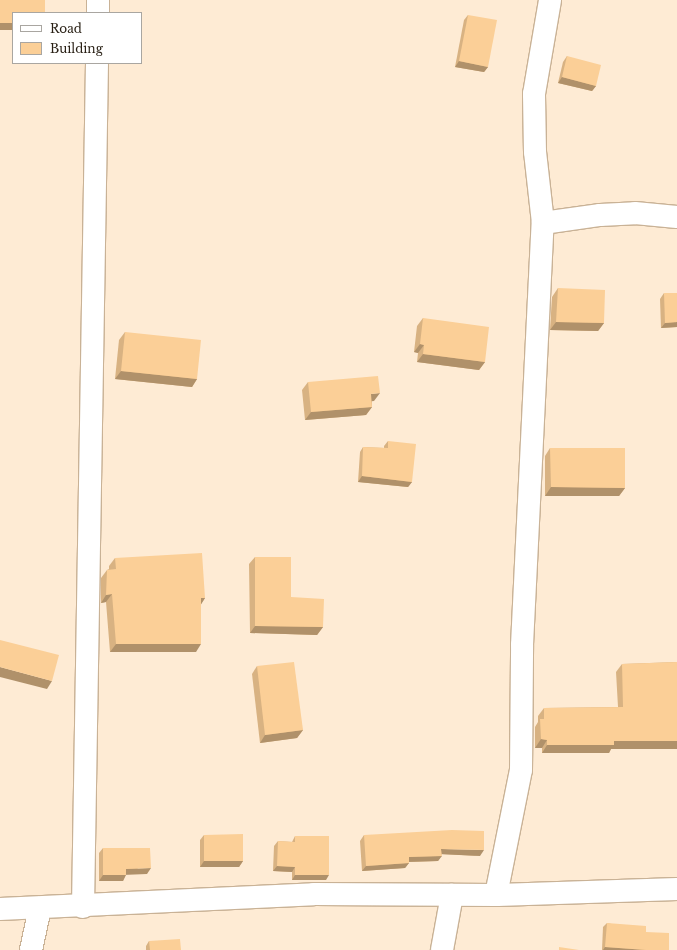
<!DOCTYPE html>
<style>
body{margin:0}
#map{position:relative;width:677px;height:950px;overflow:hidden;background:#feebd4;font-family:"Libre Baskerville",serif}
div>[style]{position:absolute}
.roads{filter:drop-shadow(1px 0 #c9b296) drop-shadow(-1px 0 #c9b296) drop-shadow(0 1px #c9b296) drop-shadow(0 -1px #c9b296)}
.minor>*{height:22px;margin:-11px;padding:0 11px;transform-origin:11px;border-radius:11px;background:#fff}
.wall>*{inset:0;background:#d8b282}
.shaded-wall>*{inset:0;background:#b0916a}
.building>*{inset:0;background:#fbcf97}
span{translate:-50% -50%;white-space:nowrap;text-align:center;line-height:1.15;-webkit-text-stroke:3px #fff;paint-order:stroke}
.legend{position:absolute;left:12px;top:12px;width:130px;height:52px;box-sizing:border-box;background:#fff;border:1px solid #a9a6a1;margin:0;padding:5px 7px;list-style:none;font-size:12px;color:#292015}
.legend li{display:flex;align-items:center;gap:8px;height:20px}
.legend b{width:20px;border:1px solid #a9a6a1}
</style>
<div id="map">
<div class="roads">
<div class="minor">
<i style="left:98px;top:13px;width:13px;rotate:-90deg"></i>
<i style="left:543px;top:223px;width:58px;rotate:-8deg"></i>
<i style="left:600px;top:215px;width:35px;rotate:-3deg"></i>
<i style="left:635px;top:213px;width:42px;rotate:5.4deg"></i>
<i style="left:496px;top:895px;width:127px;rotate:-78.7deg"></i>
<i style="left:521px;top:770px;width:125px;rotate:-89.5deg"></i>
<i style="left:522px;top:645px;width:423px;rotate:-87.2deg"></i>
<i style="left:543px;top:223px;width:71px;rotate:-96.4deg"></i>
<i style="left:535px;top:152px;width:58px;rotate:-91deg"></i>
<i style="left:534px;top:94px;width:95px;rotate:-80.3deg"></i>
<i style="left:83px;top:907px;width:844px;rotate:-89.05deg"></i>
<i style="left:0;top:909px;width:314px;rotate:-2.7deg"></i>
<i style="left:314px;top:894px;width:182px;rotate:0.3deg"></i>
<i style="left:496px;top:895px;width:181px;rotate:-1.9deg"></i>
<i style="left:31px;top:950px;width:43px;rotate:-77.9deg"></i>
<i style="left:442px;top:950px;width:56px;rotate:-79.7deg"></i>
</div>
</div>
<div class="wall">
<i style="clip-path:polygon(468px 15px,488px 67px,484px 72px,455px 67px,464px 20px)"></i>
<i style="clip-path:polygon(567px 56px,596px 86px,592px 91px,558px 83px,563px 62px)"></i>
<i style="clip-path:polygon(558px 288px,604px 323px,598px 331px,550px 330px,552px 297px)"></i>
<i style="clip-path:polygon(664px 293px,677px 327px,661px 328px,660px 299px)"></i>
<i style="clip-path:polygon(423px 318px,485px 362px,479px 370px,417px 362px,418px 353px,414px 352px,417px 326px)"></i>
<i style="clip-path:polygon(125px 332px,197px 379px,192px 387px,115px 379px,119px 340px)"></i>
<i style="clip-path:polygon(308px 382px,374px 401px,372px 401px,372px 407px,366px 415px,305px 420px,302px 390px)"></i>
<i style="clip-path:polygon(388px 441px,412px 482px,408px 487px,358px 482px,360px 452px,363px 447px,384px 448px,384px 446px)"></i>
<i style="clip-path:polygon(550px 448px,625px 488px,619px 496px,545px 496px,545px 456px)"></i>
<i style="clip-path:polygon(255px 557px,291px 597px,323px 627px,317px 635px,250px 633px,249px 564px)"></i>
<i style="clip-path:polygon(115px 558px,205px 598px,201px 604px,196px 652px,110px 652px,106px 602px,101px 603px,101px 578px,107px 570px,109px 569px,109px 566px)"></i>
<i style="clip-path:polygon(677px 662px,677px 749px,611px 749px,609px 753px,542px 753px,542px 748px,535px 748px,535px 727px,538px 722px,538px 716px,544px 708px,618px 707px,616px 672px,622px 664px)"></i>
<i style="clip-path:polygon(257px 666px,303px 730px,297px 738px,260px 743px,252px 674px)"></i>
<i style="clip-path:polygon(204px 835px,243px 861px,239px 867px,200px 867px,200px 840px)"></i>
<i style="clip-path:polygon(364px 835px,480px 856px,442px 854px,438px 861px,409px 862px,409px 863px,405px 868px,362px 871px,360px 841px)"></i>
<i style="clip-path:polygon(295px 836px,326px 880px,292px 880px,292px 872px,273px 871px,274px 846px,278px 841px,292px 842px)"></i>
<i style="clip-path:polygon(103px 848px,147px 874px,126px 874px,123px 881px,99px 881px,99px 853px)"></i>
<i style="clip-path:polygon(607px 923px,646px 932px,669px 950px,602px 950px,603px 927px)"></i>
<i style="clip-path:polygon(149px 941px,181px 950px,146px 950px,146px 946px)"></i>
</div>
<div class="shaded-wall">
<i style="clip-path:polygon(0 23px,13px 23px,13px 30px,0 30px)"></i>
<i style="clip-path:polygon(459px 61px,488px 67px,484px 72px,455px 67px)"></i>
<i style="clip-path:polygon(562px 77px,596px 86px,592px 91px,558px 83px)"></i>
<i style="clip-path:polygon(556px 322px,604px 323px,598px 331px,550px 330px)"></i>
<i style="clip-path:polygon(677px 322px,677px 327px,661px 328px,665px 323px)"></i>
<i style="clip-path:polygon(420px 344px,424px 345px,418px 353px,414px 352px)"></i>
<i style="clip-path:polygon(423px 354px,485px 362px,479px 370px,417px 362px)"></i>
<i style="clip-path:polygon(121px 371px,197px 379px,192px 387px,115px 379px)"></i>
<i style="clip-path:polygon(380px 393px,374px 401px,365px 402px,371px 394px)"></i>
<i style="clip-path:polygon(372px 407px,366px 415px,305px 420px,311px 412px)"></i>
<i style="clip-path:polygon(362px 476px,412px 482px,408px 487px,358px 482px)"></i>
<i style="clip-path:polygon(551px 487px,625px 488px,619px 496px,545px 496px)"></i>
<i style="clip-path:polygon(112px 594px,106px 602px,101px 603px,106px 595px)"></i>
<i style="clip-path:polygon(201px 598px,205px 598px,200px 606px)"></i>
<i style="clip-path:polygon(255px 626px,323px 627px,317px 635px,250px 633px)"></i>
<i style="clip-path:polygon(116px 644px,201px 644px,196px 652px,110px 652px)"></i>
<i style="clip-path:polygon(0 667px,52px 681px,47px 689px,0 677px)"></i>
<i style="clip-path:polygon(303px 730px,297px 738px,260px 743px,265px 735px)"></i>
<i style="clip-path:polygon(541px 739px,547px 740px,542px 748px,535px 748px)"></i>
<i style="clip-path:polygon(614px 741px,677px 741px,677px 749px,611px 749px,609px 753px,542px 753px,547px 745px)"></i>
<i style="clip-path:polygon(441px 849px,484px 850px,480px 856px,438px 854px)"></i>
<i style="clip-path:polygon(442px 856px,438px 861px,405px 862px,409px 857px)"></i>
<i style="clip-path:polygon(204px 861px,243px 861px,239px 867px,200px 867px)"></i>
<i style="clip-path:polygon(409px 863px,405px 868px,362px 871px,366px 866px)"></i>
<i style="clip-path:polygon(277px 866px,295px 867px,292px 872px,273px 871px)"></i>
<i style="clip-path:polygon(151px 868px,147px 874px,122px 875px,126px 869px)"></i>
<i style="clip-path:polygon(103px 875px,126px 875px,123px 881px,99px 881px)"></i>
<i style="clip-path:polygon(295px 875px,329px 875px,326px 880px,292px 880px)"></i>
<i style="clip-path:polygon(605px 947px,646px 950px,603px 950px)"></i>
</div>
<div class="building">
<i style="clip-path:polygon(0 0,45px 0,45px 13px,13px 13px,13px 23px,0 23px)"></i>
<i style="clip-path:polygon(468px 15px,497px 20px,488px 67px,459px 61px)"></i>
<i style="clip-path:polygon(567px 56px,601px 65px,596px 86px,562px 77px)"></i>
<i style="clip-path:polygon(558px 288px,605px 290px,604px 323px,556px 322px)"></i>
<i style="clip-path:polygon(664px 293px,677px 293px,677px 322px,665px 323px)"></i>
<i style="clip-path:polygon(423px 318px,489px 327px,485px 362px,423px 354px,424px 345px,420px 344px)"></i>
<i style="clip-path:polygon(125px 332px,201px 340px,197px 379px,121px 371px)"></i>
<i style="clip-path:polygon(378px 376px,380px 393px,371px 394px,372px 407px,311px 412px,308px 382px)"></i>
<i style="clip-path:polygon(388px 441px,416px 444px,412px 482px,362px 476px,363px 447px,388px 448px)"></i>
<i style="clip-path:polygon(550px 448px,625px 448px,625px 488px,551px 487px)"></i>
<i style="clip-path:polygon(202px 553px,205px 598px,201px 598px,201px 644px,116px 644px,112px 594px,106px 595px,107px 570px,116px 569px,115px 558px)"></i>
<i style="clip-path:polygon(255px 557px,291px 557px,291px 597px,324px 599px,323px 627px,255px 626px)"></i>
<i style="clip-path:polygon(0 640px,59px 655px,52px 681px,0 667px)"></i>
<i style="clip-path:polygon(294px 662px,303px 730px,265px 735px,257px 666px)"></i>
<i style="clip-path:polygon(677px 662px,677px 741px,614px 741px,614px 745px,547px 745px,547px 740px,541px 739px,540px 719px,544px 719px,544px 708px,623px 707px,622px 664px)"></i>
<i style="clip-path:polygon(452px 830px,484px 831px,484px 850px,441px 849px,442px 856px,409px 857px,409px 863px,366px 866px,364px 835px)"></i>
<i style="clip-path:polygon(243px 834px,243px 861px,204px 861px,204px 835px)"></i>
<i style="clip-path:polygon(295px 836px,329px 836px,329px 875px,295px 875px,295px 867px,277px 866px,278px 841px,295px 842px)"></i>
<i style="clip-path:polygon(103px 848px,150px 848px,151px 868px,126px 869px,126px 875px,103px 875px)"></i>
<i style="clip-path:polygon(607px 923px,646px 926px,646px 932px,669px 933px,669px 950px,646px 950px,605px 947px)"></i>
<i style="clip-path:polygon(180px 939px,181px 950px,150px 950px,149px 941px)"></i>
<i style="clip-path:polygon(559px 947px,579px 950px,559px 950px)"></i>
</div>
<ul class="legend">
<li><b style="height:5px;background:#fff"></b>Road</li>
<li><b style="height:11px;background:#fbcf97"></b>Building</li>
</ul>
</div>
